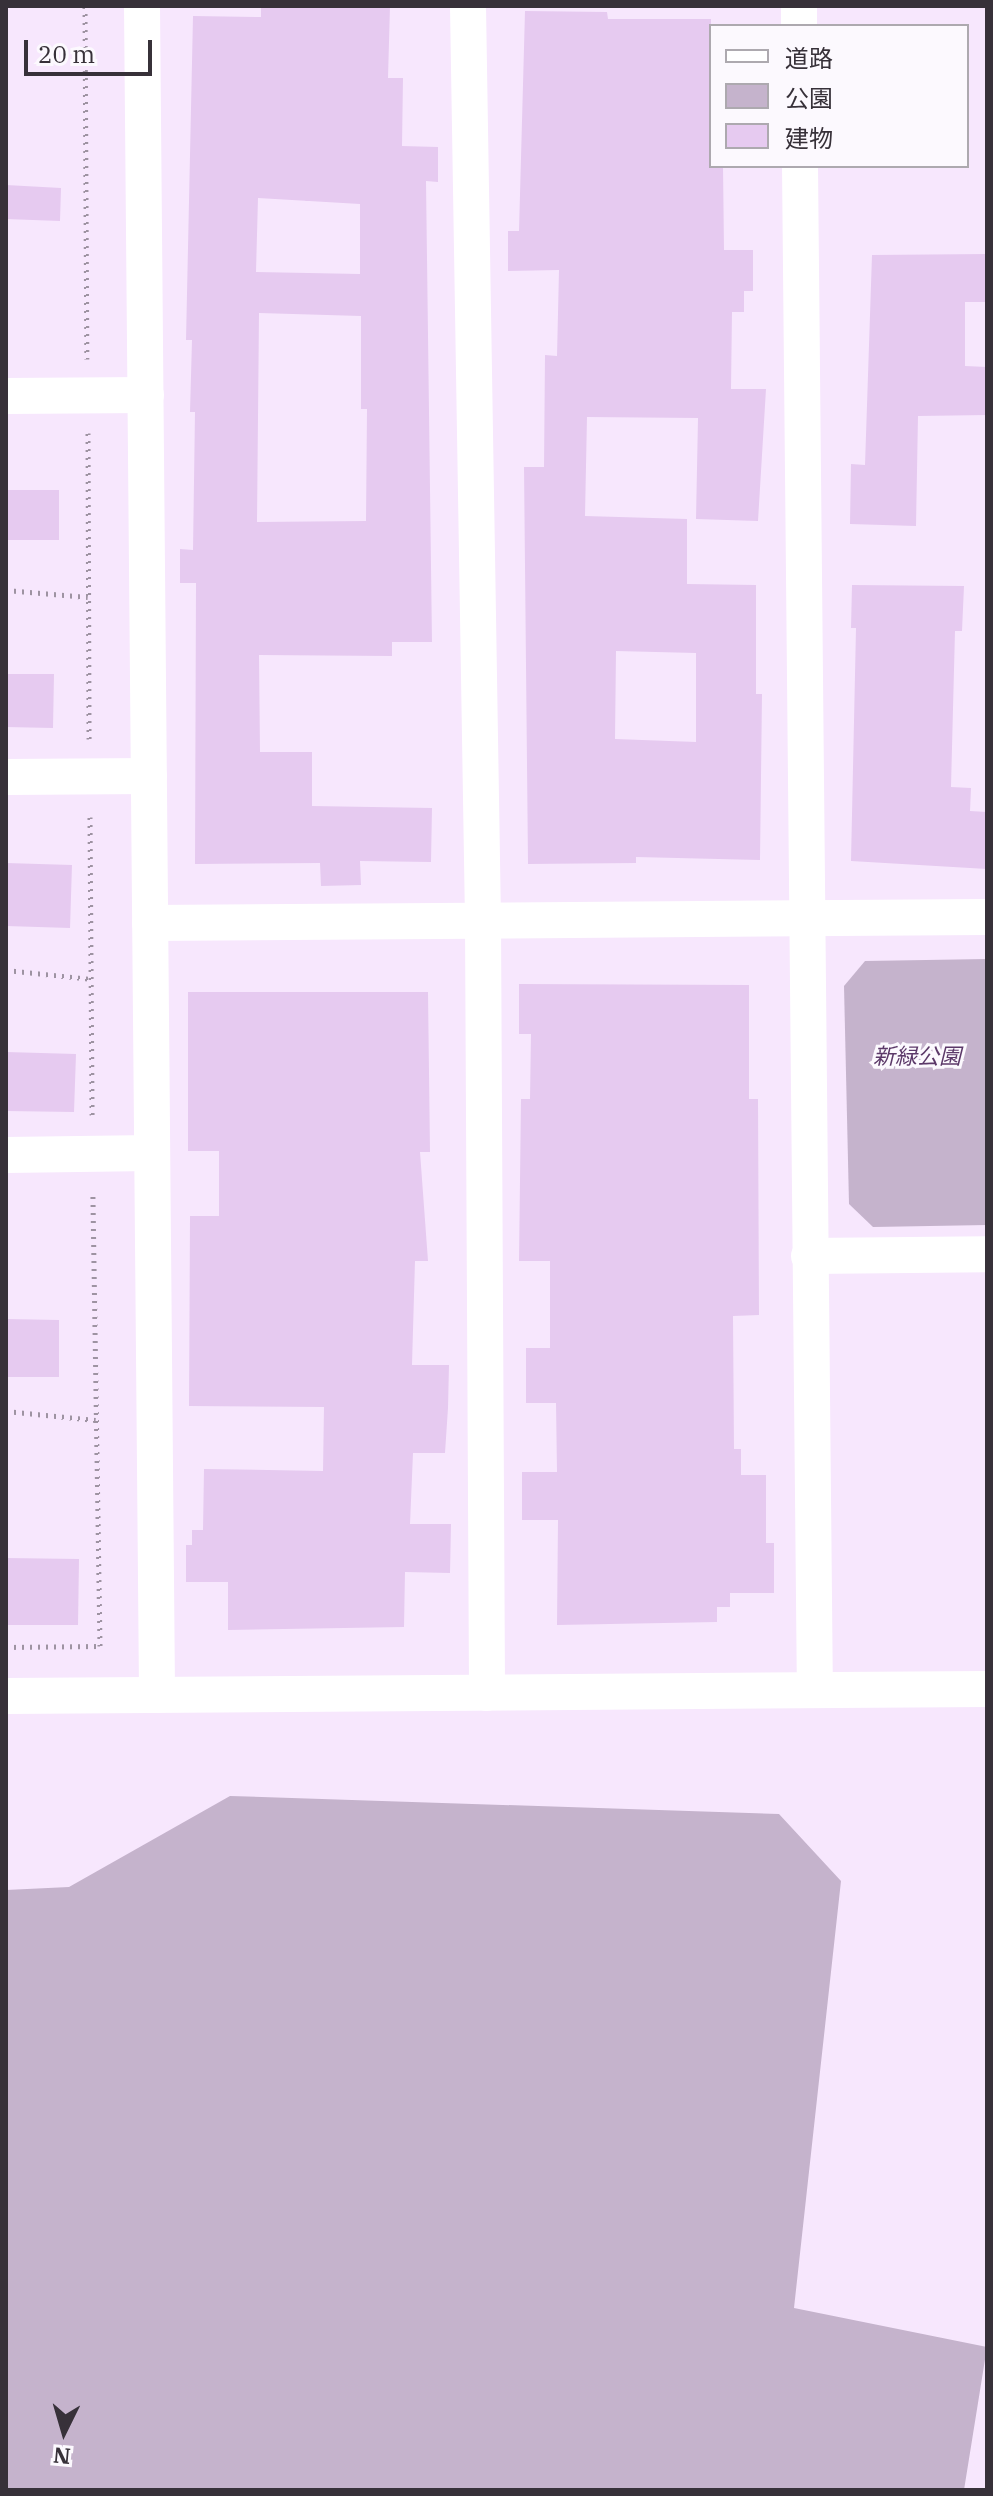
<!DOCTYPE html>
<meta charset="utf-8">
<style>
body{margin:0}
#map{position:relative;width:993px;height:2496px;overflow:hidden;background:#f7e7fd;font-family:"IBM Plex Serif","Noto Sans JP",serif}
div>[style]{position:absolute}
.green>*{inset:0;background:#c5b3cc}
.building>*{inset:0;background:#e6caf0}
.path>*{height:5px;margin-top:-2.5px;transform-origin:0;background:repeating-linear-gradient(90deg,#9e93a2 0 2px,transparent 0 8px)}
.street>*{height:36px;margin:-18px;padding:0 18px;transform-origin:18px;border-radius:18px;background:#fff}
span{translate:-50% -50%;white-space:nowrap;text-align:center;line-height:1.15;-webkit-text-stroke:6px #fcf9fe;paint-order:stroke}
.park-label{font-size:22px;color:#5c3969;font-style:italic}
.frame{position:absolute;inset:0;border:8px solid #373139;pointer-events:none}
.legend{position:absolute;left:709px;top:24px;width:260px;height:144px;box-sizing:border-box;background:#fcf9fe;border:2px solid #ada9af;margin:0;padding:10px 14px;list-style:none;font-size:24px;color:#373139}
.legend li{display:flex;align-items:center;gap:16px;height:40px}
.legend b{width:40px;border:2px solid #ada9af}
.north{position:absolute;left:24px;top:2392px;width:80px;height:80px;-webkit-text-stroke:6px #fcf9fe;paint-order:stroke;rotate:185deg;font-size:22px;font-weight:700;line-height:32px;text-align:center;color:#373139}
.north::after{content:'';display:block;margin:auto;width:28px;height:36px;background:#373139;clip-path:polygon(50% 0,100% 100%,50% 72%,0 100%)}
.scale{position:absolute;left:24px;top:40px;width:128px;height:36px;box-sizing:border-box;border:4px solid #373139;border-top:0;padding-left:10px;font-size:24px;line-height:28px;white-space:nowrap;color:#373139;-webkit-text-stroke:6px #fcf9fe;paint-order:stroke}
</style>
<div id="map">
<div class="green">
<i style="clip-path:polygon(987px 959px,987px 1225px,873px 1227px,849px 1204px,844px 986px,865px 961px)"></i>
<i style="clip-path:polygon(230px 1796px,779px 1814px,841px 1881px,794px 2308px,987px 2347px,964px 2490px,6px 2490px,6px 1890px,69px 1887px)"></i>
</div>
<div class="building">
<i style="clip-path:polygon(evenodd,390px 6px,388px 78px,403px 78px,402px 146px,438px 147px,438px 182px,426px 181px,432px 642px,392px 642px,392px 656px,259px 655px,260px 752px,312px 752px,312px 806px,432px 808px,431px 862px,360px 861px,361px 885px,321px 886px,320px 863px,195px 864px,196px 583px,180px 583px,180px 549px,193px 550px,195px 412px,190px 412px,192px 340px,186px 340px,193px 16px,261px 17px,261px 7px,390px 6px,258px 198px,360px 204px,360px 274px,256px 272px,258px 198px,390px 6px,259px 313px,361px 316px,361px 409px,367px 409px,366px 521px,257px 522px,259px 313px)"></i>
<i style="clip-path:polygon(evenodd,525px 11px,607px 12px,608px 19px,711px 19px,711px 166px,723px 166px,724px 250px,753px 250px,753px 291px,744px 291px,744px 312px,732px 312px,731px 389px,766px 389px,758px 521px,696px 519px,698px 418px,587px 417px,585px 516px,687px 519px,687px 584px,756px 585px,756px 694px,762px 694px,760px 860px,636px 857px,636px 863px,528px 864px,524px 467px,544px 467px,545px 355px,557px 356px,559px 270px,508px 271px,508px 231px,519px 231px,525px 11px,616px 651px,696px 653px,696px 742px,615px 739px,616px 651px)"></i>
<i style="clip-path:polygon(6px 185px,61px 188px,60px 221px,6px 219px)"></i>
<i style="clip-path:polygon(987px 254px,987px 302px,965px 302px,965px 366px,987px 367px,987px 415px,918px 416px,916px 526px,850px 524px,851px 464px,865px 465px,872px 255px)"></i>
<i style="clip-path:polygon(6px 490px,59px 490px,59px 540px,6px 540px)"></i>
<i style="clip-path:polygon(852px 585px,964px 586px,962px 631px,955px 631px,951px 787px,971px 788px,970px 811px,987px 812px,987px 869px,851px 861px,856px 628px,851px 628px)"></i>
<i style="clip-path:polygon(6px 674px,54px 674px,53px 728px,6px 727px)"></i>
<i style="clip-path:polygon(6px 863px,72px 865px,70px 928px,6px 926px)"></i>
<i style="clip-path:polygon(519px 984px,749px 985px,749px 1099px,758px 1099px,759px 1315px,733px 1316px,734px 1449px,741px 1449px,741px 1475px,766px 1475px,766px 1543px,774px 1543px,774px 1593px,730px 1593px,730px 1607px,717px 1607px,717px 1622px,557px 1625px,558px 1520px,522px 1520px,522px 1472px,557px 1472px,556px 1403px,526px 1403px,526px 1348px,550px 1348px,550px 1261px,519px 1261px,521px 1099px,530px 1099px,531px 1034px,519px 1034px)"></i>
<i style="clip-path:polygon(188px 992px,428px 992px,430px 1152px,420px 1152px,428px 1261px,415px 1261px,412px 1365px,449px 1365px,448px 1408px,445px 1453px,413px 1453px,410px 1524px,451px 1524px,450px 1573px,405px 1572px,404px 1627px,228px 1630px,228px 1582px,186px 1582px,186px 1545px,192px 1545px,192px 1530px,203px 1530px,204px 1469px,323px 1471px,324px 1407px,189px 1406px,190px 1216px,219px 1216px,219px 1151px,188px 1151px)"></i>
<i style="clip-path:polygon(6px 1052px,76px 1054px,74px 1112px,6px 1111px)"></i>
<i style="clip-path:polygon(6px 1319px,59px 1320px,59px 1377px,6px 1377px)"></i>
<i style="clip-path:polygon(6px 1558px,79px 1559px,78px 1625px,6px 1625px)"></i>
</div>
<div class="path">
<i style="left:85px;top:6px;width:353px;rotate:89.7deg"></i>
<i style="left:88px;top:433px;width:306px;rotate:89.8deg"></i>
<i style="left:6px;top:590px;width:82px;rotate:4.9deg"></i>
<i style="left:90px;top:817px;width:298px;rotate:89.6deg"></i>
<i style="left:6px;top:970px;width:85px;rotate:6deg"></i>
<i style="left:6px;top:1411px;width:90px;rotate:5.7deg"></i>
<i style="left:6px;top:1647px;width:94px;rotate:-0.6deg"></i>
<i style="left:100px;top:1646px;width:453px;rotate:-90.9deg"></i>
</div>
<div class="street">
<i style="left:142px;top:6px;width:1689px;rotate:89.49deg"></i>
<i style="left:468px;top:6px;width:917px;rotate:89.06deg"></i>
<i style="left:483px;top:923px;width:770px;rotate:89.7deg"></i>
<i style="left:799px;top:6px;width:20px;rotate:90deg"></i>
<i style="left:800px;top:166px;width:1524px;rotate:89.44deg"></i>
<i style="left:6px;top:396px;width:140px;rotate:-0.4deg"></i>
<i style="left:6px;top:777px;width:143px;rotate:-0.4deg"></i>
<i style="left:150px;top:923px;width:837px;rotate:-0.41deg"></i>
<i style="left:6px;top:1155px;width:146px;rotate:-0.8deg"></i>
<i style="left:809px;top:1256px;width:178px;rotate:-0.6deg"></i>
<i style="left:6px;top:1696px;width:981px;rotate:-0.41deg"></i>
</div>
<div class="park-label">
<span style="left:917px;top:1056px">新緑公園</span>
</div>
<div class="frame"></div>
<ul class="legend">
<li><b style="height:10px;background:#fff"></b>道路</li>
<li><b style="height:22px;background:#c5b3cc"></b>公園</li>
<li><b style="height:22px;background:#e6caf0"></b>建物</li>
</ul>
<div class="north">N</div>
<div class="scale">20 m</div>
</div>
